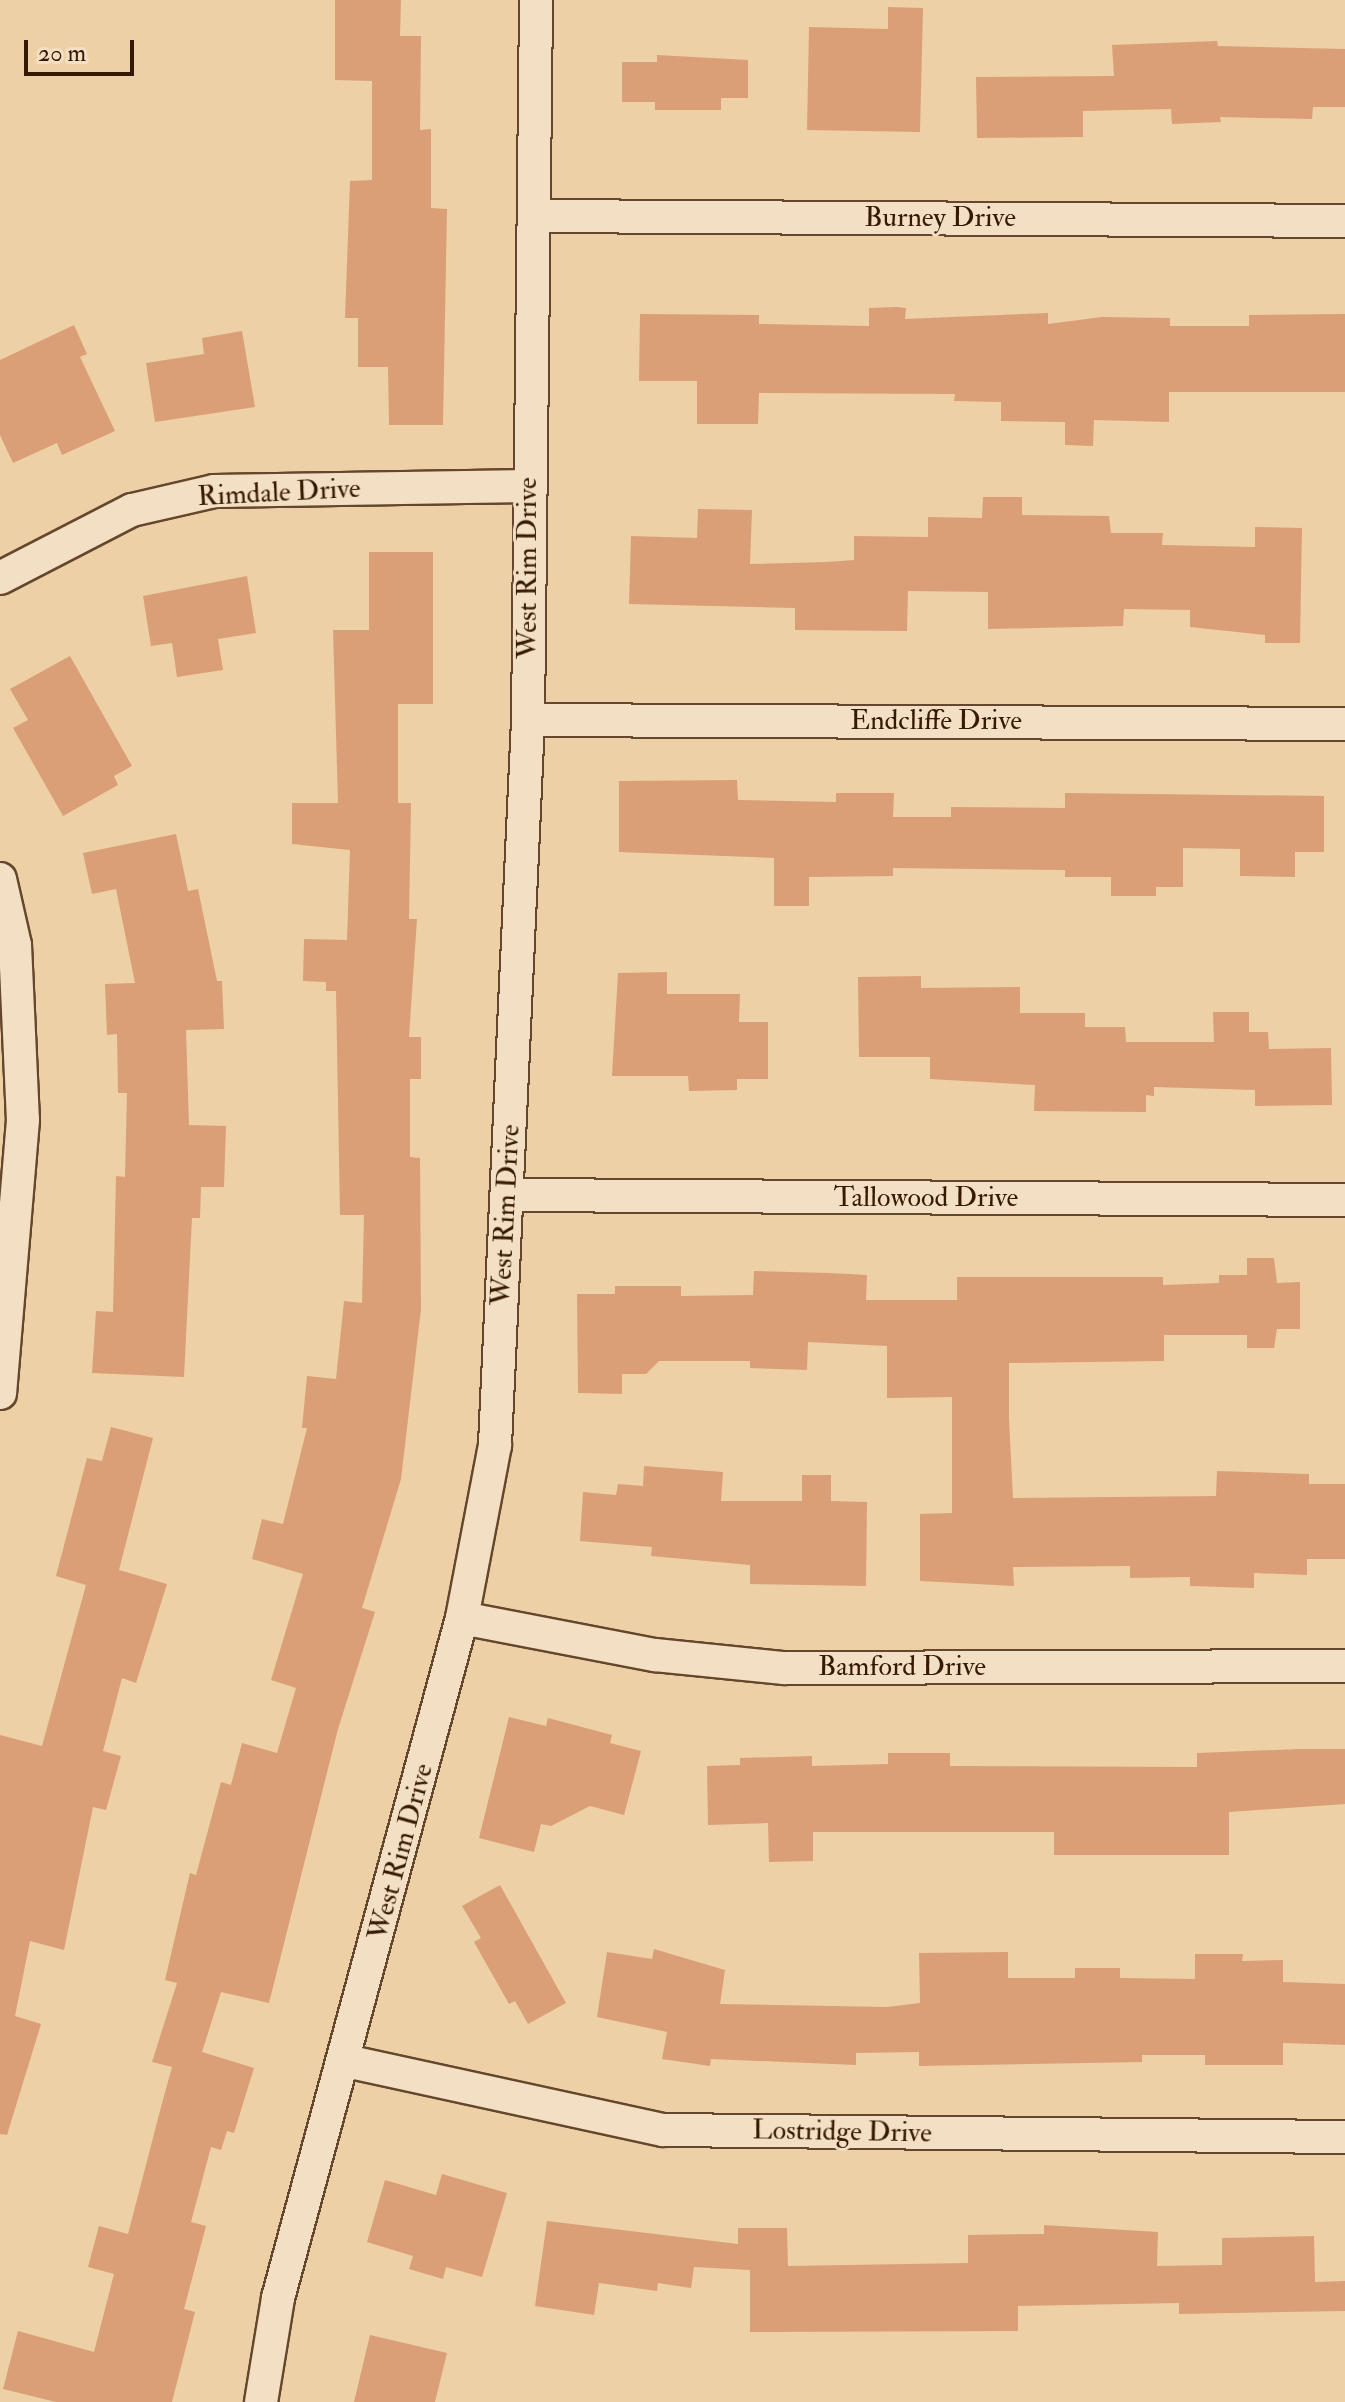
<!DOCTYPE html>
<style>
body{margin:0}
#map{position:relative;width:1345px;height:2402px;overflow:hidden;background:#edd0a5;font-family:"IM FELL Double Pica",serif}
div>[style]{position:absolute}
.building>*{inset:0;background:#da9f77}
.roads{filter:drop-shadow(2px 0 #64472c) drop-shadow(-2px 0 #64472c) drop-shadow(0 2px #64472c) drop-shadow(0 -2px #64472c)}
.street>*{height:32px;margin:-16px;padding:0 16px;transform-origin:16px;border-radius:16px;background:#f3e0c4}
span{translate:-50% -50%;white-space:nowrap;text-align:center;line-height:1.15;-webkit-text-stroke:6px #f3e0c4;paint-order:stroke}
.street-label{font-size:28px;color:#361903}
.scale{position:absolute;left:24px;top:40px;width:110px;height:36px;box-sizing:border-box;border:4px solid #361903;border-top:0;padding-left:10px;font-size:24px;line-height:28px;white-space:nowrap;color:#361903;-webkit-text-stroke:6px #f3e0c4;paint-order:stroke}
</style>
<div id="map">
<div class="building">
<i style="clip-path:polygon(335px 0,401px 0,400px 36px,421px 36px,420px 130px,431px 129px,431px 208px,447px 209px,443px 425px,389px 425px,388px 367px,358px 367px,358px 318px,345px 318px,350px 181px,372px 180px,372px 81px,335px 80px)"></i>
<i style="clip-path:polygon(888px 7px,923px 8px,920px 132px,807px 130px,809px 27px,888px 29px)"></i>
<i style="clip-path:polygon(1217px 41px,1218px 46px,1345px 49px,1345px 107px,1313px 107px,1312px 119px,1220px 117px,1221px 122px,1172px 124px,1171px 109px,1083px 111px,1083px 137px,977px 138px,976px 77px,1114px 76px,1112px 45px)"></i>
<i style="clip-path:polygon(657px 55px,748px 60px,748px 98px,721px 98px,721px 110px,655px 110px,655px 102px,622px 102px,622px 62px,657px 62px)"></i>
<i style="clip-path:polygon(896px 307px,906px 308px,905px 319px,1048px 313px,1048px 324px,1102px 317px,1170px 318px,1170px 326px,1249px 326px,1249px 315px,1345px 314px,1345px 392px,1169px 392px,1169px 422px,1094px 420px,1093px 446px,1065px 445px,1065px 422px,1001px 421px,1001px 402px,954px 401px,955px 394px,759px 393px,758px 424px,697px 424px,697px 381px,639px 381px,640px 314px,759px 315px,759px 324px,869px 326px,869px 308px)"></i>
<i style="clip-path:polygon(74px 325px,87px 354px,80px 357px,115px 431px,62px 455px,57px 443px,13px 463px,0 435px,0 360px)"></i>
<i style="clip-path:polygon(242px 331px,255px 407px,155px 422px,146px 363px,204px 354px,202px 338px)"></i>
<i style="clip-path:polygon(983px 497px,1022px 497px,1022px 515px,1109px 516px,1111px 533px,1163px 533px,1162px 545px,1255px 547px,1255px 527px,1302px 528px,1300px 643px,1265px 643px,1265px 635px,1190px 627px,1190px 610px,1124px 609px,1123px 626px,988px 629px,988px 592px,908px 591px,907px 631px,795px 630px,795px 608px,629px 604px,631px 536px,697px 538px,698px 509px,752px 510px,750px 564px,827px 562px,854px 560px,854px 536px,928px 537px,928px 517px,982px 518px)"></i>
<i style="clip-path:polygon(369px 552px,433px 552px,433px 704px,398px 704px,398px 803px,411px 803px,409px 919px,417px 919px,409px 1037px,421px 1037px,421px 1079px,410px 1079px,410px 1157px,420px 1158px,421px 1309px,401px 1479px,362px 1608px,375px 1612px,338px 1729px,269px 2003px,221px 1992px,202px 2052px,254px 2068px,234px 2133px,227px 2131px,221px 2150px,211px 2147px,191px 2222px,206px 2226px,184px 2309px,195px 2312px,172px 2402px,56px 2402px,3px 2389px,18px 2331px,94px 2352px,114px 2274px,88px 2267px,99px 2226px,128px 2234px,161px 2107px,172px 2067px,152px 2062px,177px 1983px,165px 1980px,190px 1873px,196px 1875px,221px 1782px,231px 1785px,242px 1743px,277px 1753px,296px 1688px,271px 1680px,303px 1574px,252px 1559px,262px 1519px,283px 1524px,307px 1428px,302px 1428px,307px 1376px,336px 1379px,344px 1301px,362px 1303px,364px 1215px,340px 1215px,336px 991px,326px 991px,326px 982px,303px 981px,304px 939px,347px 940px,350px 850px,292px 844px,292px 803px,338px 803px,333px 630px,369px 630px)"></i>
<i style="clip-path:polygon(247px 576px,256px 633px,218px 639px,223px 670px,177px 677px,172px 643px,151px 646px,143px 596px)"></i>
<i style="clip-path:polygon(70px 656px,132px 766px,114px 776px,118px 785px,63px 816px,13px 728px,28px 720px,10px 689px)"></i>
<i style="clip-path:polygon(737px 780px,738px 800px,836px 802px,836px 793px,894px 793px,893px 817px,951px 817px,951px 807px,1065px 808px,1065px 793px,1324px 796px,1324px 852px,1295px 852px,1295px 877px,1240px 876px,1240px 849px,1183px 848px,1183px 887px,1156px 887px,1156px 896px,1111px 896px,1111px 877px,1065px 877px,1065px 870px,893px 868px,893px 876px,809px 877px,809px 906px,774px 906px,774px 858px,619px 852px,619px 781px)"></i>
<i style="clip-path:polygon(176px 834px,188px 891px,198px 889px,217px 981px,222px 981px,224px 1029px,186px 1030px,189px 1125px,226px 1126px,224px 1187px,201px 1187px,200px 1218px,192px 1218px,184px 1377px,92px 1373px,96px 1311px,113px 1312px,116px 1176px,125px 1177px,127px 1093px,118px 1093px,117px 1034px,107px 1035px,105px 984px,135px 983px,116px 889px,92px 894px,83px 853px)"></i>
<i style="clip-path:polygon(667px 972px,667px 994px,740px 994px,739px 1022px,768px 1022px,768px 1079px,737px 1079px,737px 1090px,689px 1091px,688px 1076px,612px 1076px,618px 973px)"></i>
<i style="clip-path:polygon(921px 976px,921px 988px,1020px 987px,1020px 1013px,1085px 1013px,1085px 1027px,1125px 1027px,1126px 1042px,1214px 1042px,1213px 1012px,1249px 1012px,1249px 1032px,1268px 1032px,1269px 1049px,1331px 1048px,1332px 1105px,1255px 1106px,1255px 1090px,1154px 1087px,1154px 1096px,1146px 1095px,1146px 1112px,1034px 1111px,1035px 1085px,930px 1079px,930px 1057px,859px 1057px,858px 977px)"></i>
<i style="clip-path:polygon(1247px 1258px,1274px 1258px,1277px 1283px,1300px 1282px,1300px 1329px,1277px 1329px,1274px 1348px,1247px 1348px,1247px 1335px,1164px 1335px,1164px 1361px,1009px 1363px,1009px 1419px,1013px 1498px,1216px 1496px,1217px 1471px,1309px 1474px,1309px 1484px,1345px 1484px,1345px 1559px,1307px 1559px,1307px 1575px,1254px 1573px,1254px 1588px,1190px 1586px,1190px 1577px,1130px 1578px,1130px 1566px,1013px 1567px,1014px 1586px,920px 1581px,920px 1514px,952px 1513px,952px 1397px,887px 1398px,887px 1346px,808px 1342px,807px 1370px,750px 1368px,750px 1361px,659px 1361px,646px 1374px,622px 1374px,622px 1394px,578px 1393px,577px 1294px,615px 1294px,615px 1286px,681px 1286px,681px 1296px,753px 1295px,754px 1271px,829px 1273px,867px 1275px,866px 1300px,957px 1300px,957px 1277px,1163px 1277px,1163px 1285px,1219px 1283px,1219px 1275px,1247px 1275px)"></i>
<i style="clip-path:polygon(111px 1427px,153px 1438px,119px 1570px,167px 1584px,136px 1683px,122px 1678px,103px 1751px,121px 1756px,106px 1810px,93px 1807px,64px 1950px,30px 1941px,15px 2016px,41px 2024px,7px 2135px,0 2134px,0 1735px,42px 1746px,86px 1585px,56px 1576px,87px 1458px,102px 1461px)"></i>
<i style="clip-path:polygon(644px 1466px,723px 1472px,721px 1501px,802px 1501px,802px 1475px,831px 1475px,831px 1501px,867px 1502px,866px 1586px,750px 1584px,750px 1565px,651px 1556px,652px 1547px,580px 1541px,583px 1492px,616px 1495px,618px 1484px,643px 1486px)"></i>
<i style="clip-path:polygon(509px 1717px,546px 1726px,548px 1718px,612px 1735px,610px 1743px,641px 1751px,624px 1815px,590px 1806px,551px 1826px,541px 1824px,534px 1852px,479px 1838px)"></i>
<i style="clip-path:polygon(1299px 1749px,1345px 1749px,1345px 1804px,1229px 1812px,1229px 1855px,1054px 1855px,1054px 1832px,813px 1832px,813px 1861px,769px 1862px,768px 1823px,708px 1825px,707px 1766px,740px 1765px,740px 1758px,812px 1756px,812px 1766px,888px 1764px,888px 1753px,950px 1753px,950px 1766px,1197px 1767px,1197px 1753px)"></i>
<i style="clip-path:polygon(500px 1885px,566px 2003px,528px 2024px,515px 2001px,509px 2004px,474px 1942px,481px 1938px,462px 1906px)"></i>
<i style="clip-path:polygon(654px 1949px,725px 1970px,720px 2004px,887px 2007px,920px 2003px,919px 1953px,1008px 1952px,1008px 1978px,1075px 1978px,1075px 1968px,1120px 1968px,1120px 1978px,1195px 1979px,1195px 1954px,1243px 1954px,1242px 1961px,1283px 1960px,1283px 1982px,1345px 1984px,1345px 2045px,1283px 2043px,1283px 2065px,1205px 2065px,1205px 2055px,1142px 2055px,1142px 2062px,919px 2066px,919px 2052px,856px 2053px,856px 2065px,711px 2059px,710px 2066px,662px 2059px,667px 2032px,597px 2017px,607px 1952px,652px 1959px)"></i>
<i style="clip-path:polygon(442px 2174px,507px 2193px,482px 2277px,446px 2267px,443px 2279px,409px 2269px,413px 2256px,367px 2242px,385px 2180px,436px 2195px)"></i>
<i style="clip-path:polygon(547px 2221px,738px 2244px,738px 2228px,787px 2228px,788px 2266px,968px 2263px,968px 2235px,1044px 2234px,1044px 2225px,1158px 2232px,1157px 2266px,1222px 2265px,1222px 2238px,1314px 2236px,1315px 2282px,1345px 2281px,1345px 2311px,1179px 2314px,1179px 2303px,1018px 2306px,1018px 2331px,750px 2332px,750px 2270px,694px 2267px,691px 2288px,658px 2283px,657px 2291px,599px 2283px,594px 2315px,535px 2306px)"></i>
<i style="clip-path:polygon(370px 2335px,447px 2353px,435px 2402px,354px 2402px)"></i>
</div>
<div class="roads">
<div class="street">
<i style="left:535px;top:216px;width:810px;rotate:0.35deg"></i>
<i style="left:0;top:578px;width:148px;rotate:-27.3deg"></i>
<i style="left:132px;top:510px;width:84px;rotate:-13deg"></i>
<i style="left:214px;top:491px;width:315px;rotate:-0.9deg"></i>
<i style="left:528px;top:720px;width:817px;rotate:0.28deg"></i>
<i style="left:0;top:879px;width:68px;rotate:77.2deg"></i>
<i style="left:15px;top:945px;width:175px;rotate:87.4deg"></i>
<i style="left:23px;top:1120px;width:274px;rotate:94.8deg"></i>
<i style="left:508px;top:1195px;width:837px;rotate:0.34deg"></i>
<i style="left:462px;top:1618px;width:197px;rotate:10.9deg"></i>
<i style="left:655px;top:1655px;width:130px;rotate:5.8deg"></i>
<i style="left:784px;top:1668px;width:561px;rotate:-0.2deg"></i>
<i style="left:346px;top:2061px;width:324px;rotate:12.3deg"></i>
<i style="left:663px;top:2130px;width:682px;rotate:0.59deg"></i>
<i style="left:261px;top:2402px;width:105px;rotate:-80.7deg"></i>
<i style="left:278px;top:2298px;width:704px;rotate:-74.86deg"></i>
<i style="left:462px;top:1618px;width:176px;rotate:-79.2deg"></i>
<i style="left:495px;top:1445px;width:726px;rotate:-87.39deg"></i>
<i style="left:528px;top:720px;width:720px;rotate:-89.36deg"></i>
</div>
</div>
<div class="street-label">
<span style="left:940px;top:218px">Burney Drive</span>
<span style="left:279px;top:493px;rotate:-3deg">Rimdale Drive</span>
<span style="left:528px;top:568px;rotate:-90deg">West Rim Drive</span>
<span style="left:936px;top:721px">Endcliffe Drive</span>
<span style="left:926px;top:1198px">Tallowood Drive</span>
<span style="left:506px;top:1215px;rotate:-87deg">West Rim Drive</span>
<span style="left:902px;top:1667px">Bamford Drive</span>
<span style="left:401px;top:1852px;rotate:-75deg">West Rim Drive</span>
<span style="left:842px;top:2132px;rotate:1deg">Lostridge Drive</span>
</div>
<div class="scale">20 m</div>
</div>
